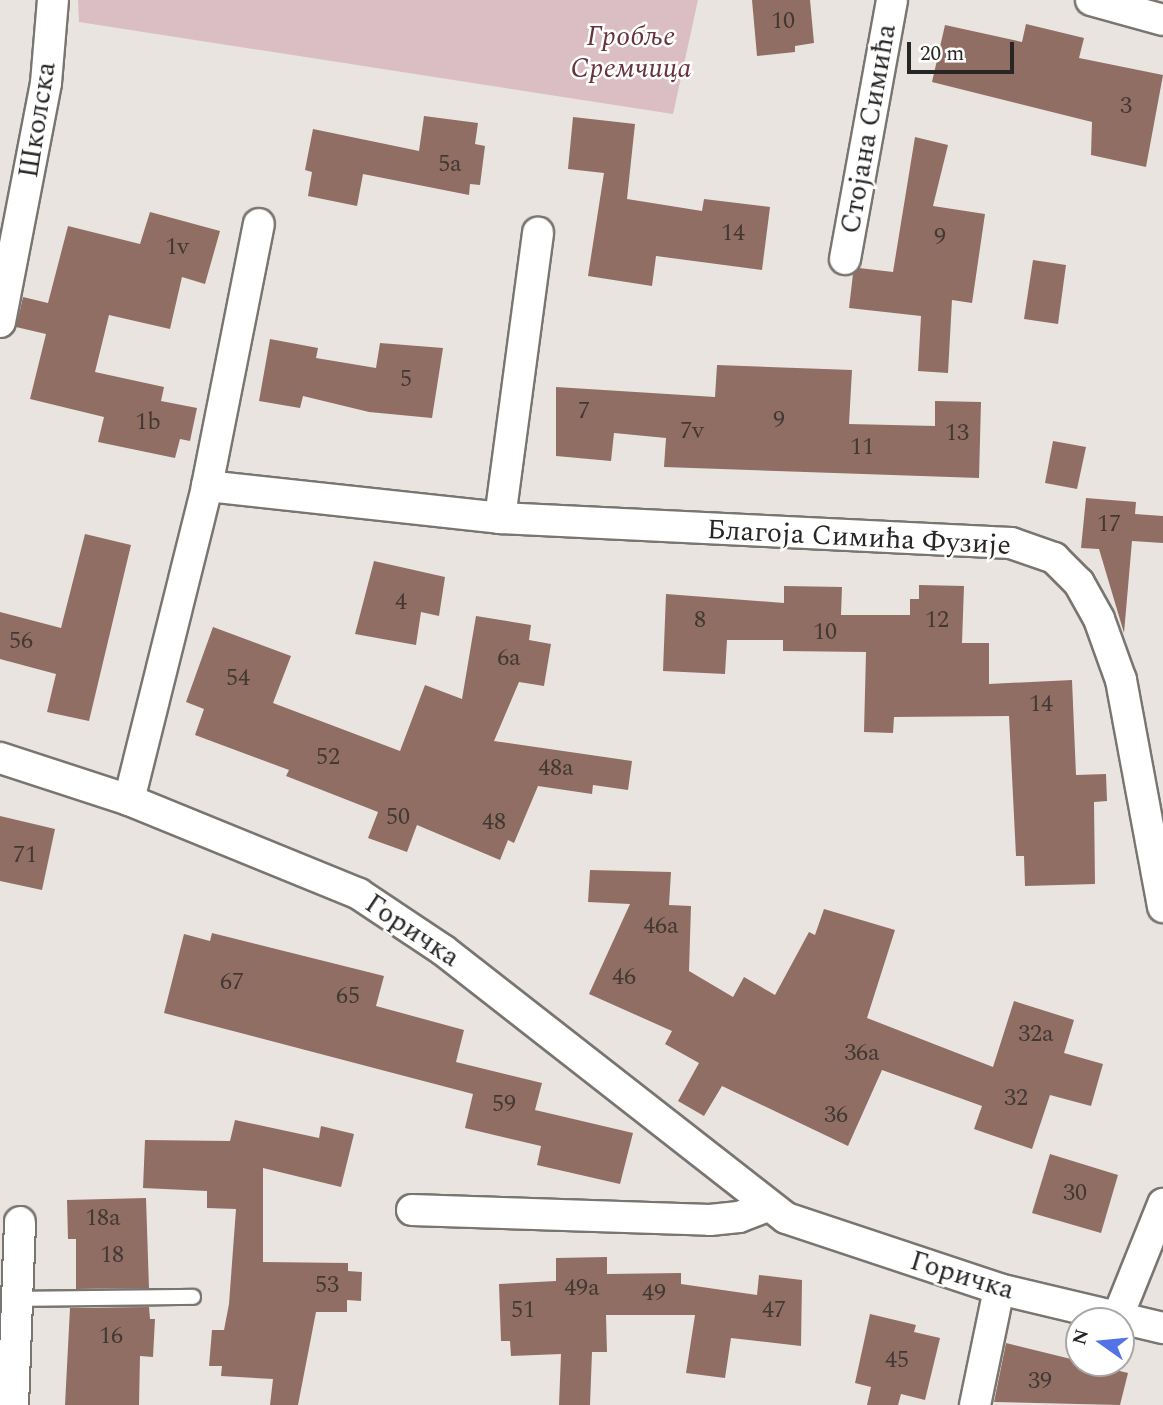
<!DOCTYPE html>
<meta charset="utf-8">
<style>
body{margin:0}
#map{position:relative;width:1163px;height:1405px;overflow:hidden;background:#e9e4df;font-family:Spectral,serif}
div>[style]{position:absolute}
.green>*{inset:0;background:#dabec4}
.building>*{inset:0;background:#916e64}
.roads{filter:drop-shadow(2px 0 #797571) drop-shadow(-2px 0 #797571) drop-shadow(0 2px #797571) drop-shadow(0 -2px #797571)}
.service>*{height:14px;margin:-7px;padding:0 7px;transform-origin:7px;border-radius:7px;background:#fff}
.minor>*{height:30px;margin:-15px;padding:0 15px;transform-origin:15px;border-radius:15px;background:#fff}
span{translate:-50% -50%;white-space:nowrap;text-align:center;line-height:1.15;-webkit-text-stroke:5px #fff;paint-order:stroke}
.number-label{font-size:24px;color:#423834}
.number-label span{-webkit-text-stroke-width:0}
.park-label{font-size:28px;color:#683341;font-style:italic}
.street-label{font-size:28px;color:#272624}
.north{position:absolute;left:1065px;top:1307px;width:70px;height:70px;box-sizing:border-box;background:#fff;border:2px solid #a9a8a7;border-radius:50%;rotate:285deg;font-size:19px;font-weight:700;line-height:28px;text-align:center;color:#272624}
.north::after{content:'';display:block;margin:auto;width:24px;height:32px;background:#5273e8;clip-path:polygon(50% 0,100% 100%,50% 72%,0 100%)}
.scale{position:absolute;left:907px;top:42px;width:107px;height:32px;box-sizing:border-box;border:4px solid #272624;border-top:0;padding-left:9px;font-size:21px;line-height:24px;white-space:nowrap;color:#272624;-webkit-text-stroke:5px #fff;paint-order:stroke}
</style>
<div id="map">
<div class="green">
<i style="clip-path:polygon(78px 0,698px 0,673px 114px,79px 22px)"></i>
</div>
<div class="building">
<i style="clip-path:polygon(752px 0,810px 0,814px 43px,795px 46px,795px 52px,757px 56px)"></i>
<i style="clip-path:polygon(1026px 24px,1084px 38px,1079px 58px,1163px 75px,1146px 167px,1091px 155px,1092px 122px,932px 82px,945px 25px,1022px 42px)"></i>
<i style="clip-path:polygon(424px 116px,478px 123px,475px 144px,485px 146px,480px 185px,470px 184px,469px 195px,363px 174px,357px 206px,308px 196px,312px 172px,305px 170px,313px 129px,419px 151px)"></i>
<i style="clip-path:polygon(573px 117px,635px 124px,627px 199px,702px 211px,704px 199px,770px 207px,762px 270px,656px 256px,652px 286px,588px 276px,604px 173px,568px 169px)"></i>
<i style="clip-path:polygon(915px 137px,948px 145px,933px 206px,985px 214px,972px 303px,952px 300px,948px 373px,918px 371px,921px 316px,849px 308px,853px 274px,859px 268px,893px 272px)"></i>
<i style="clip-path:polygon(150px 212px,220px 231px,205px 284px,182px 277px,170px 329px,109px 315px,95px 372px,164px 387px,161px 401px,197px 408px,190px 441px,180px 439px,175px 458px,98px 442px,104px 417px,30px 399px,46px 334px,16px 327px,23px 297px,48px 303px,68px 226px,140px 244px)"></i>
<i style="clip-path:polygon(1033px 260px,1066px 265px,1058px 324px,1024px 319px)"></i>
<i style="clip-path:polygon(270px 339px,318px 348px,316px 358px,376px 368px,380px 343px,443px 348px,432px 418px,369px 412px,303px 396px,300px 408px,259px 401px)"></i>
<i style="clip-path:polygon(717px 365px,852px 370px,849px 424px,935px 426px,935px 401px,981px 402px,979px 478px,664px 467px,666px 438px,614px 433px,611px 461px,556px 456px,556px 387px,715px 397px)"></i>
<i style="clip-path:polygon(1053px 441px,1086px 447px,1077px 489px,1045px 483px)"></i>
<i style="clip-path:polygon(1086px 498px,1136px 502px,1135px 514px,1163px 516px,1163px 543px,1132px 541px,1124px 633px,1099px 549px,1081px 548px)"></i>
<i style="clip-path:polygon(85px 534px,131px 545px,89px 721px,47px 712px,56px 674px,0 659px,0 612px,61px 628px)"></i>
<i style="clip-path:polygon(374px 561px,445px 577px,439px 616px,421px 612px,416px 645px,355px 634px)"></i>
<i style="clip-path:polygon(919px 585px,964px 586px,962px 643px,989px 643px,989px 684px,1072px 680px,1076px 775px,1106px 774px,1107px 801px,1094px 802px,1095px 884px,1025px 886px,1024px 856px,1016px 856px,1009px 716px,894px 717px,893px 733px,864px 732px,866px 652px,783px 651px,783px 640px,727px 640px,725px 674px,663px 671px,666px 594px,784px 603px,784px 586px,842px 587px,841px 615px,910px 615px,910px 599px,919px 599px)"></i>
<i style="clip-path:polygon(476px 616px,531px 625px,529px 640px,551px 644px,544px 686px,519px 682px,494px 741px,632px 761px,628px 790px,593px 785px,592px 794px,538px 786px,514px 843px,508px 840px,500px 860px,417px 825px,407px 852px,368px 838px,378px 812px,286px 776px,289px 770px,195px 735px,204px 709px,186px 702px,213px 627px,291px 656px,273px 703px,400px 751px,425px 685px,462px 699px)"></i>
<i style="clip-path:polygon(0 816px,55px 829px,42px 890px,0 881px)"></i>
<i style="clip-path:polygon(590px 870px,671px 872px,669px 905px,691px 906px,689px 971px,733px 997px,744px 977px,775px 995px,809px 932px,815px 935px,824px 909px,895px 930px,867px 1018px,993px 1067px,1014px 1001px,1074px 1020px,1064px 1053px,1103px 1064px,1091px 1106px,1050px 1095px,1032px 1149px,974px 1129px,982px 1106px,882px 1070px,848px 1146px,722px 1086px,704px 1116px,678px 1101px,699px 1063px,665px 1044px,672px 1031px,589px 994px,630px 904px,588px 902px)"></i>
<i style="clip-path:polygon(212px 933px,384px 976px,376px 1006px,464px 1030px,456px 1062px,542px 1083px,535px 1110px,633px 1133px,620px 1184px,537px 1165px,541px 1146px,465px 1128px,473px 1094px,164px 1013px,184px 934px,210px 941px)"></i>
<i style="clip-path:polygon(235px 1120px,319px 1138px,321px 1126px,354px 1134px,341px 1187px,263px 1168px,263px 1262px,348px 1263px,348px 1271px,362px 1272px,361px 1301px,347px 1300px,347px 1312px,316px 1312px,298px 1405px,270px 1405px,273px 1379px,221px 1376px,222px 1366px,209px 1366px,212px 1330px,224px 1330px,229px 1304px,236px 1209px,207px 1208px,207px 1191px,143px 1188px,145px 1140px,230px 1141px)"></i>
<i style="clip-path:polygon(1050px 1154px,1118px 1175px,1101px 1233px,1032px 1213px)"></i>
<i style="clip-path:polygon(146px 1198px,149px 1288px,76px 1289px,76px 1239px,68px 1239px,67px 1200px)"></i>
<i style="clip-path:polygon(607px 1257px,607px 1274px,681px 1273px,681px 1284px,757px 1295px,759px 1275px,802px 1280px,801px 1346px,731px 1338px,725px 1378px,686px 1373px,695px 1315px,606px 1315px,607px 1352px,592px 1352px,590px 1405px,559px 1405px,561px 1354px,511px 1356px,510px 1341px,501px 1341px,499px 1284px,556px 1281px,556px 1258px)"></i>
<i style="clip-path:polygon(149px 1307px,150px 1319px,155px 1319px,153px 1357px,140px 1356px,139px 1405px,65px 1405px,70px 1308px)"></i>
<i style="clip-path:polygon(870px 1314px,916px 1325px,914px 1332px,940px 1338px,925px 1400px,901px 1394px,898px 1405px,867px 1405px,871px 1387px,855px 1383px)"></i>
<i style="clip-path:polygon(1006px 1343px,1128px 1373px,1120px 1405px,994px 1402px)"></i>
</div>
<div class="roads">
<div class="service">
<i style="left:17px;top:1299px;width:176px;rotate:-0.7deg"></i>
</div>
<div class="minor">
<i style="left:1091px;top:0;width:75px;rotate:15.5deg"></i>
<i style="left:845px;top:259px;width:263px;rotate:-79.7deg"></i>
<i style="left:0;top:322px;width:243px;rotate:-79.1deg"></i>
<i style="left:46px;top:83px;width:83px;rotate:-85.2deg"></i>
<i style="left:207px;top:486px;width:267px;rotate:-78.8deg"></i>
<i style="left:500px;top:518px;width:288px;rotate:-82.4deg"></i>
<i style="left:0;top:758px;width:136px;rotate:18deg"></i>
<i style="left:129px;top:800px;width:248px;rotate:22.2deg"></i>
<i style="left:359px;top:894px;width:101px;rotate:33.7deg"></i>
<i style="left:443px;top:950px;width:435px;rotate:38deg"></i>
<i style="left:786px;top:1218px;width:225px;rotate:18.4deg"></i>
<i style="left:999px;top:1289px;width:169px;rotate:13.4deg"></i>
<i style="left:129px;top:800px;width:324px;rotate:-76deg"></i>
<i style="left:207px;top:486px;width:295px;rotate:6.2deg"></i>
<i style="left:500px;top:518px;width:512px;rotate:2.8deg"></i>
<i style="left:1011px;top:543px;width:46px;rotate:19.2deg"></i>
<i style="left:1054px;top:558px;width:35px;rotate:45deg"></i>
<i style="left:1079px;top:583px;width:41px;rotate:60.9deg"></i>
<i style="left:1099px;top:619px;width:65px;rotate:70.2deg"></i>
<i style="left:1121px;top:680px;width:231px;rotate:79.5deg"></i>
<i style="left:412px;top:1210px;width:298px;rotate:1.9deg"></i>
<i style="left:710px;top:1220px;width:29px;rotate:-6deg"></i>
<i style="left:739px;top:1217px;width:30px;rotate:-21deg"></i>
<i style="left:1118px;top:1316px;width:121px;rotate:-68.1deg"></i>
<i style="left:13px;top:1405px;width:183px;rotate:-87.8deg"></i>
<i style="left:975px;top:1405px;width:118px;rotate:-78.3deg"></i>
</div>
</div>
<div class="number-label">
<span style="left:783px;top:22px">10</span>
<span style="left:1126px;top:107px">3</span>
<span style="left:450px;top:165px">5a</span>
<span style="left:733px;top:234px">14</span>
<span style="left:940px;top:238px">9</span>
<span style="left:177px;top:248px">1v</span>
<span style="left:406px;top:380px">5</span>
<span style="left:584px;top:412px">7</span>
<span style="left:779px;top:421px">9</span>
<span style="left:148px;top:423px">1b</span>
<span style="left:692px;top:432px">7v</span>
<span style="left:957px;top:434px">13</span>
<span style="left:862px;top:448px">11</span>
<span style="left:1109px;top:525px">17</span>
<span style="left:401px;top:603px">4</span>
<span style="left:700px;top:621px">8</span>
<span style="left:937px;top:621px">12</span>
<span style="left:825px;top:633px">10</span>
<span style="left:21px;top:642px">56</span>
<span style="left:509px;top:659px">6a</span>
<span style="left:238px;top:679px">54</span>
<span style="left:1041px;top:705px">14</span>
<span style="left:328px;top:758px">52</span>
<span style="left:556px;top:769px">48a</span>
<span style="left:398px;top:818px">50</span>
<span style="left:494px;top:823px">48</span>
<span style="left:25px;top:856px">71</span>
<span style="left:661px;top:927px">46a</span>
<span style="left:624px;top:978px">46</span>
<span style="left:232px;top:983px">67</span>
<span style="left:348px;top:997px">65</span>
<span style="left:1036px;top:1035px">32a</span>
<span style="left:862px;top:1054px">36a</span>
<span style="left:1016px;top:1099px">32</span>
<span style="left:504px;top:1105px">59</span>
<span style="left:836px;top:1116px">36</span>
<span style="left:1075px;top:1194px">30</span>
<span style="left:103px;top:1219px">18a</span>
<span style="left:112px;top:1256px">18</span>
<span style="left:327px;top:1286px">53</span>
<span style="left:582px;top:1289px">49a</span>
<span style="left:654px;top:1294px">49</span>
<span style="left:523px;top:1311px">51</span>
<span style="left:774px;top:1311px">47</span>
<span style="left:111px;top:1337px">16</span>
<span style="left:897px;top:1361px">45</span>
<span style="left:1040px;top:1382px">39</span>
</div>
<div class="park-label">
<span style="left:631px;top:53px">Гробље<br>Сремчица</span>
</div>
<div class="street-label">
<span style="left:38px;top:120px;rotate:-81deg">Школска</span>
<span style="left:869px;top:129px;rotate:-80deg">Стојана Симића</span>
<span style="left:859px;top:538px;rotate:3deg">Благоја Симића Фузије</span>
<span style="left:412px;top:931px;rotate:34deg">Горичка</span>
<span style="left:962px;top:1276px;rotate:17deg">Горичка</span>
</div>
<div class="north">N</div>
<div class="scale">20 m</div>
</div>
